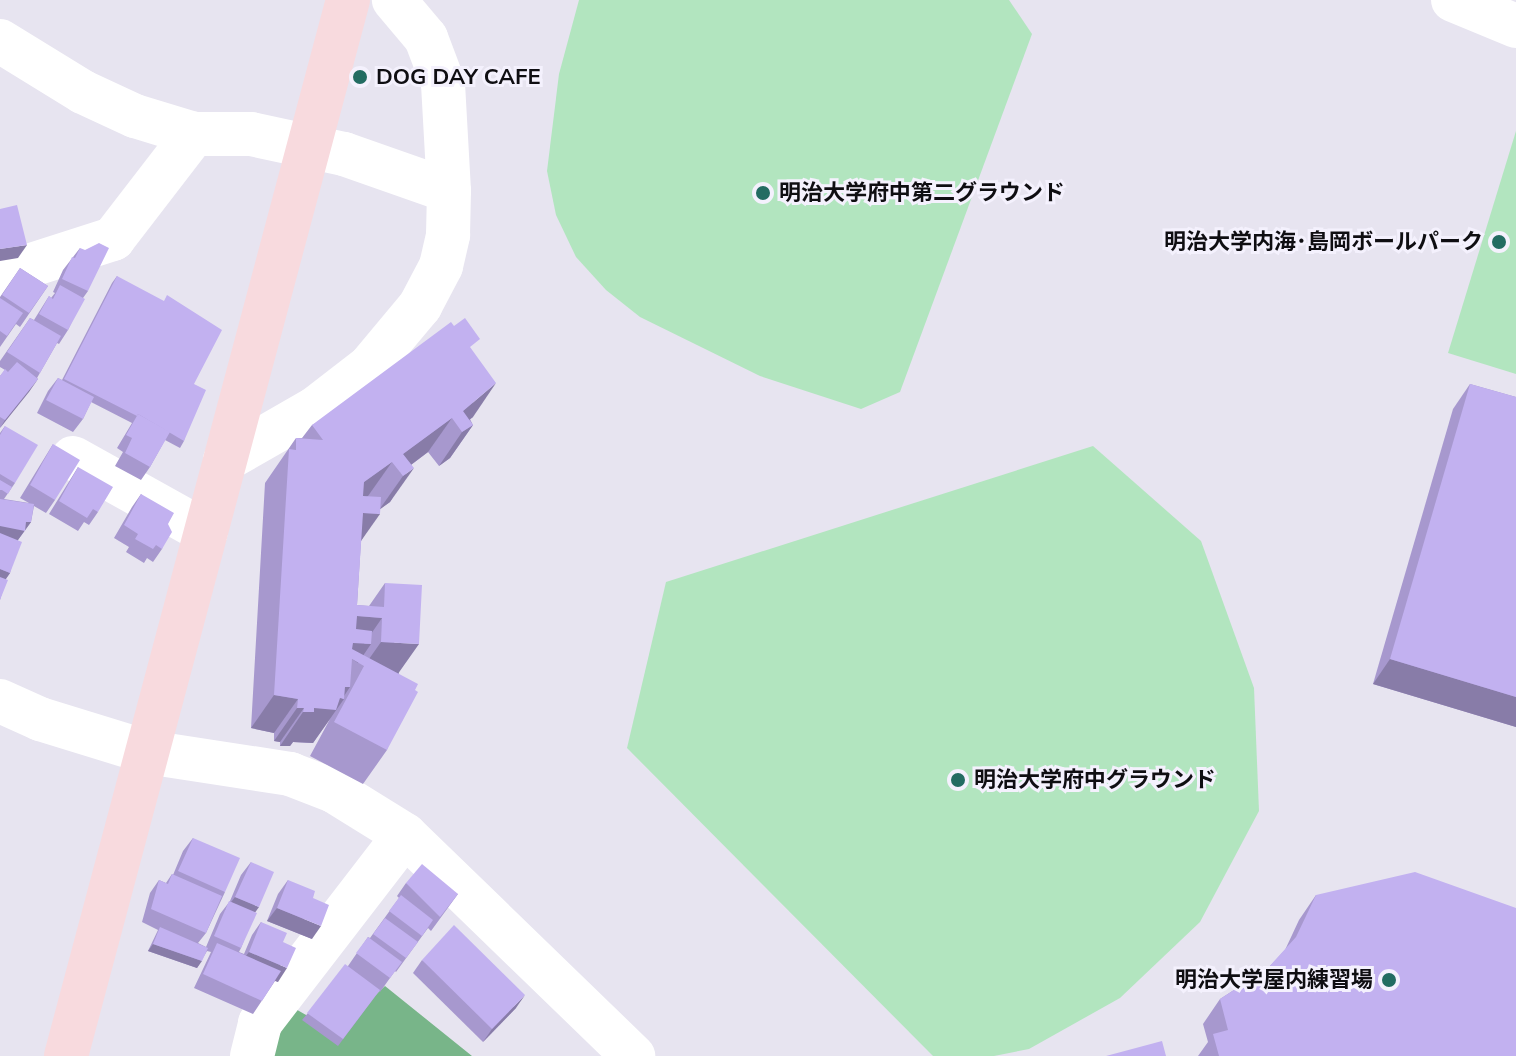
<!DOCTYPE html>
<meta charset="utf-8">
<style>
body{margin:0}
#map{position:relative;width:1516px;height:1056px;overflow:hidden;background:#e7e4f0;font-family:Mulish,"Noto Sans JP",sans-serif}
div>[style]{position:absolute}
.green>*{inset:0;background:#b2e5bf}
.forest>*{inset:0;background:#78b589}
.minor>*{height:44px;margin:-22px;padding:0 22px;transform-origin:22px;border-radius:22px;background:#fff}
.major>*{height:44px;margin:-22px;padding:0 22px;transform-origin:22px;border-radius:22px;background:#f8dade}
.wall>*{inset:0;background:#a798ce}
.shaded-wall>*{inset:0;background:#887ca8}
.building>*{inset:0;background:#c2b1f0}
.dots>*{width:22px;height:22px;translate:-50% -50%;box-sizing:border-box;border:4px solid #f4f1fd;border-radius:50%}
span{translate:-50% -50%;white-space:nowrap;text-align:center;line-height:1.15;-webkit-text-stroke:6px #f4f1fd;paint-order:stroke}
.poi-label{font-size:22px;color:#0f0e12;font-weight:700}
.left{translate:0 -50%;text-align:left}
.right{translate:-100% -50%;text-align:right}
</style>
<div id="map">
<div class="green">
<i style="clip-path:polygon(579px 0,1009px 0,1032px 34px,900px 392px,861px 409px,760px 376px,640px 317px,606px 290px,576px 257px,556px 215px,547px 171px,559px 74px)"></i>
<i style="clip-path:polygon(1516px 131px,1516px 374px,1448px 353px)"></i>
<i style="clip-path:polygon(1093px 446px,1201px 541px,1254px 688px,1259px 811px,1200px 922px,1120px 998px,1029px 1049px,994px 1056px,933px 1056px,627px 748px,666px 582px)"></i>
</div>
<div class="forest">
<i style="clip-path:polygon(385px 986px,472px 1056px,266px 1056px,292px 1007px,336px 1032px)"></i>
</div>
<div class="minor">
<i style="left:1453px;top:0;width:68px;rotate:22.4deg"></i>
<i style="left:0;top:41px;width:97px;rotate:31.6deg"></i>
<i style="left:83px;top:92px;width:57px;rotate:24.8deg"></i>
<i style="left:135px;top:116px;width:62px;rotate:17deg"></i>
<i style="left:0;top:275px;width:119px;rotate:-17.7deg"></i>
<i style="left:113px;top:239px;width:133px;rotate:-52.4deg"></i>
<i style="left:194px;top:134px;width:57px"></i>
<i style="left:251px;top:134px;width:95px;rotate:12.1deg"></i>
<i style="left:344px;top:154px;width:111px;rotate:19.4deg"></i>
<i style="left:73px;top:458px;width:152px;rotate:29.1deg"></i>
<i style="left:225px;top:460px;width:105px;rotate:-29.7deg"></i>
<i style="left:316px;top:408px;width:67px;rotate:-37.7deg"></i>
<i style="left:369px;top:367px;width:80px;rotate:-50.1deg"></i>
<i style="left:420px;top:306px;width:45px;rotate:-62.3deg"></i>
<i style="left:441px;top:266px;width:32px;rotate:-77deg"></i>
<i style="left:448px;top:235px;width:44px;rotate:-88.7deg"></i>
<i style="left:449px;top:191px;width:108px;rotate:-93.2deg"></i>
<i style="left:443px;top:83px;width:48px;rotate:-110.7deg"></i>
<i style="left:426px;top:38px;width:50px;rotate:-130.1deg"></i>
<i style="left:0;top:701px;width:44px;rotate:24.2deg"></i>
<i style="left:40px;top:719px;width:112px;rotate:17.1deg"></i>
<i style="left:147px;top:752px;width:145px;rotate:8.7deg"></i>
<i style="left:290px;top:774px;width:47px;rotate:21.1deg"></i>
<i style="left:334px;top:791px;width:84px;rotate:31.8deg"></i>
<i style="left:405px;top:835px;width:318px;rotate:44.1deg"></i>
<i style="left:252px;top:1056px;width:34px;rotate:-76deg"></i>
<i style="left:260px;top:1023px;width:237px;rotate:-52.4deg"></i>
</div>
<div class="major">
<i style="left:66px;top:1056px;width:1093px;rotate:-75.05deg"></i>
</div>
<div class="wall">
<i style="clip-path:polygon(80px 248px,88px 291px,83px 298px,68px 330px,59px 344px,57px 343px,37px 378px,38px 379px,0 428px,0 376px,5px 370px,0 367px,0 361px,30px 318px,34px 320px,49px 296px,51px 298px,55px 293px,53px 292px,63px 270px)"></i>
<i style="clip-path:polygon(20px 268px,48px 286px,20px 327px,16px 324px,0 347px,0 297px)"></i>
<i style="clip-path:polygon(117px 276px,194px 384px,184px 441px,180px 448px,165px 440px,150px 467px,141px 480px,115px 466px,123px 452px,117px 448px,132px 423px,91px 402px,83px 419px,73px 432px,37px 413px,48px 391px,58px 378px,62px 380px,112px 283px)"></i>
<i style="clip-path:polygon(472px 350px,473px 417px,470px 419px,473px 425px,450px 458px,439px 466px,428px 452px,411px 465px,390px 502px,380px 509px,361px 541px,357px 605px,369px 606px,385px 583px,399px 673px,387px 750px,363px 784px,310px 756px,330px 719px,313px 743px,293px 742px,290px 746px,280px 746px,280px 742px,274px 741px,274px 733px,251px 728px,265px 483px,296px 438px,302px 438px,312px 425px)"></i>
<i style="clip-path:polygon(1470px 384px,1516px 397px,1516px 727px,1373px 684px,1453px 409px)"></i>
<i style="clip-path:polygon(5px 426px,15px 483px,4px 499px,29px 503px,20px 498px,53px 444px,55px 500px,46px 513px,34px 506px,31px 522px,18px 540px,10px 573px,6px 579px,0 600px,0 433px)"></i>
<i style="clip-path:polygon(78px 467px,98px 512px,89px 525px,84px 522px,78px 531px,49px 514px)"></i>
<i style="clip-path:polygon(141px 494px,168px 524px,162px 549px,153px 562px,147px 558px,144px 563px,126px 552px,129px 547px,114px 538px,132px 507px)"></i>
<i style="clip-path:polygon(193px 838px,225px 892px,206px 933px,198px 943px,206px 947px,220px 914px,230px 901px,241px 875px,251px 862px,255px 912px,241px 948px,239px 952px,244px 954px,252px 935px,261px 922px,283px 942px,278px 982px,275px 981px,253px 1014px,194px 988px,211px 952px,207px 951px,197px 968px,148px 951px,158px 930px,142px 922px,150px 893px,159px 880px,166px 883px,172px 874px,173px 875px,183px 851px)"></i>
<i style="clip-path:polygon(288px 880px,312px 939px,267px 921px,278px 894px)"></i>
<i style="clip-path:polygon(406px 883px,458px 894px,431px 931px,428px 928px,396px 972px,395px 971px,380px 992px,379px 991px,338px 1046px,302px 1020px,348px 966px,368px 937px,370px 938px,399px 898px,397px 896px)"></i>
<i style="clip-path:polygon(1316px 895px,1516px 1056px,1198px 1056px,1208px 1042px,1203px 1024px,1220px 999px,1268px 968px,1285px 950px,1299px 920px)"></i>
<i style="clip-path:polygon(422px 960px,516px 1008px,483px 1042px,413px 973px)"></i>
</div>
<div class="shaded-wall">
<i style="clip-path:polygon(27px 245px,18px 258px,0 261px,0 249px)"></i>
<i style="clip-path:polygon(38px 379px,29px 392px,0 428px,5px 420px)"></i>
<i style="clip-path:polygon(496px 383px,473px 417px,459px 428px,463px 411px)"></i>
<i style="clip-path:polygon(452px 418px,428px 452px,400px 473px,403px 454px)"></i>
<i style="clip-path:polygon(473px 425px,450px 458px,439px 466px,462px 432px)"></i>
<i style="clip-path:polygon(392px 462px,368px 496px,341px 516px,364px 482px)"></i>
<i style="clip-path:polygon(414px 468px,390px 502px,379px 510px,403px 476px)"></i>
<i style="clip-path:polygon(363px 513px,380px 514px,356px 548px)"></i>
<i style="clip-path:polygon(26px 522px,31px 522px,15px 544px,0 541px,0 526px)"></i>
<i style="clip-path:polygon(0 569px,10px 573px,0 587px)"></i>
<i style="clip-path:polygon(357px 616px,382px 618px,364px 644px,371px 644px,358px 663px,352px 659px,339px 678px)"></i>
<i style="clip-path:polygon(381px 642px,419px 644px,395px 678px,364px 666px,357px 676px)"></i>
<i style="clip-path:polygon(1390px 659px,1516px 697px,1516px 727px,1373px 684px)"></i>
<i style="clip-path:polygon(345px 687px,350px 687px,342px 699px,344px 699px,313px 743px,293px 742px,290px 746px,280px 746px,303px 712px,314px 708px)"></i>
<i style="clip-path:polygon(274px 695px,298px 699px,274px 733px,251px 728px)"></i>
<i style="clip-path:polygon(297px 708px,304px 708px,280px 742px,274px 741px)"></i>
<i style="clip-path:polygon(235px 897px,259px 907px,249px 921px,225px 910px)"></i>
<i style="clip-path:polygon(277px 908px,321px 926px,312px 939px,267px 921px)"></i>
<i style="clip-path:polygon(153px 944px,202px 961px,197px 968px,148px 951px)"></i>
<i style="clip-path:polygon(249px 952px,287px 968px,278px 982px,239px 965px)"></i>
<i style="clip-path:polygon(525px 995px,516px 1008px,483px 1042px,492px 1029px)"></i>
</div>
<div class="building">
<i style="clip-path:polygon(17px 205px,27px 245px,0 249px,0 209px)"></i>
<i style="clip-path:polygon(99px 243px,109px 248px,88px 291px,62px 279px,72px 257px,75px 258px,80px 248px,85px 250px)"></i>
<i style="clip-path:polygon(20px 268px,48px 286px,29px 313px,2px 295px)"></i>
<i style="clip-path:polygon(117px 276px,164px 301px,167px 295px,222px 330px,194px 384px,206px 390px,184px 441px,138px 414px,137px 416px,64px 379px)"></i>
<i style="clip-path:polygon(60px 285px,85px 299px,68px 330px,39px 314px,49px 296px,53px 299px)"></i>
<i style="clip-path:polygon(0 298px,23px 313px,7px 336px,0 331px)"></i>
<i style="clip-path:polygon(30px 318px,61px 336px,40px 373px,7px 352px)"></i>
<i style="clip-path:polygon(465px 318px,480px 339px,470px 347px,496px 383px,463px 411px,473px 425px,462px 432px,452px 418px,403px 454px,414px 468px,403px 476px,392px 462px,364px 482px,363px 496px,381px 497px,380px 514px,363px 513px,357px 605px,384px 607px,385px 583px,422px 585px,419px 644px,381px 642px,382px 618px,357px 616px,356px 629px,372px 631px,371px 644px,353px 643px,352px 649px,418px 684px,415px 690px,418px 692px,387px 750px,334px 722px,364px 666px,352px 659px,350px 687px,345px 687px,344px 699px,340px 698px,336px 710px,314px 708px,314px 712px,303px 712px,304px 708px,297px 708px,298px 699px,274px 695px,289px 449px,296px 450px,296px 438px,323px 440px,312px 425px,451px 322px,454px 326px)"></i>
<i style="clip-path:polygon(17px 362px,38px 379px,5px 420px,0 417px,0 376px,5px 369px,8px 372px)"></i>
<i style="clip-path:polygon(58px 378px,94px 397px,83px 419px,46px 400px)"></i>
<i style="clip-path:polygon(1470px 384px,1516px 397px,1516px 697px,1390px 659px)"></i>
<i style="clip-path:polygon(138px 414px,170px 432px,150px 467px,125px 453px,132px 438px,126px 435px)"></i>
<i style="clip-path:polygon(5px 426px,38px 445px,15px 483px,0 474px,0 435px)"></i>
<i style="clip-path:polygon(53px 444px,80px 460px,55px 500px,30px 485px)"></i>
<i style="clip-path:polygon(78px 467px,113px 487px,98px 512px,93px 509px,87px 518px,59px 501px)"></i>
<i style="clip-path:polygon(0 480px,12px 487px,8px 494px,2px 490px,0 490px)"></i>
<i style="clip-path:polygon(141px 494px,174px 513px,168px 524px,172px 532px,162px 549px,156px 545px,153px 549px,135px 539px,138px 534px,124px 525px)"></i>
<i style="clip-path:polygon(0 499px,34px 504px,31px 522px,26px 522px,25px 531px,0 526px)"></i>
<i style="clip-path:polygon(0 533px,22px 542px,10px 573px,0 569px)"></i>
<i style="clip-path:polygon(0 577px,8px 580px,0 600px)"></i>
<i style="clip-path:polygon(193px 838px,240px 858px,225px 892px,178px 871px)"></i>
<i style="clip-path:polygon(251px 862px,274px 872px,259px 907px,235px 897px)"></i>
<i style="clip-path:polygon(422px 864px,458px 894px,440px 917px,406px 883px)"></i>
<i style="clip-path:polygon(1415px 872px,1516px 908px,1516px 1056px,1219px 1056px,1213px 1034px,1228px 1030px,1220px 999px,1268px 968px,1296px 937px,1316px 895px)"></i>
<i style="clip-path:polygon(172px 874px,222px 896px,206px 933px,151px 909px,159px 880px,168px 884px)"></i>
<i style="clip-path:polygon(288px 880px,315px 891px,313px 898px,329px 905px,321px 926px,277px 908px)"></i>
<i style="clip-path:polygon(401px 895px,433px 920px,422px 936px,389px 911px)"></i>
<i style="clip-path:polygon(229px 901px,257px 913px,241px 948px,214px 936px)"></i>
<i style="clip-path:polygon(385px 918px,418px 942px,406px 958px,373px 934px)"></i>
<i style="clip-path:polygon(261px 922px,287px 933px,283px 942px,296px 948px,287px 968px,249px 952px)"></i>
<i style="clip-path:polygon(454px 925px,525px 995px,492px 1029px,422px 960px)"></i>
<i style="clip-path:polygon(160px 927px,208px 948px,202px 961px,153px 944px)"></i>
<i style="clip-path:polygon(368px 937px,402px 962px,390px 978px,356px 953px)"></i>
<i style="clip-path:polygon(217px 943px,281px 971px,262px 1001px,203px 974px)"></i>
<i style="clip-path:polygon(345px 964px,380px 990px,343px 1039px,307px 1013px)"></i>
<i style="clip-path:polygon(1162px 1041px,1166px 1056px,1106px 1056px)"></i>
</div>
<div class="dots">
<i style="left:360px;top:77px;background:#236c62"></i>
<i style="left:763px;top:193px;background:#236c62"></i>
<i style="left:1499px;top:242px;background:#236c62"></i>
<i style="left:958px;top:780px;background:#236c62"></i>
<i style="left:1389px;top:980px;background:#236c62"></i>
</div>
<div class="poi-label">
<span class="left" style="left:376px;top:77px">DOG DAY CAFE</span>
<span class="left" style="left:779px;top:193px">明治大学府中第二グラウンド</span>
<span class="right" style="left:1483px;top:242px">明治大学内海･島岡ボールパーク</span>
<span class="left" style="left:974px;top:780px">明治大学府中グラウンド</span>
<span class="right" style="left:1373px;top:980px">明治大学屋内練習場</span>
</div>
</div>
